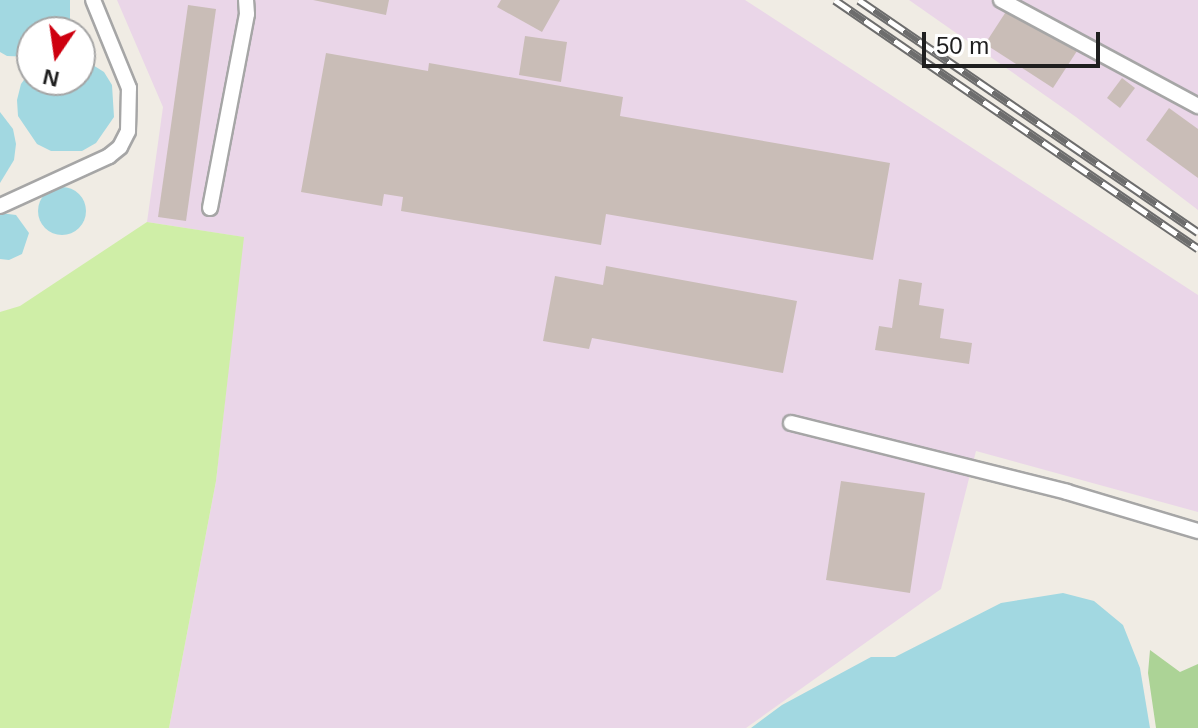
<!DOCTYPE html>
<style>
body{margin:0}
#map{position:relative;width:1198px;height:728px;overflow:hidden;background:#f0ece4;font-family:Arial,sans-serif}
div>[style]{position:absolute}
.industrial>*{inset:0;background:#ead6e8}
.grass>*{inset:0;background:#cfeea7}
.forest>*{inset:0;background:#acd396}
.water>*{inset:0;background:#a2d8e1}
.round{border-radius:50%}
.building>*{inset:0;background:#c9bdb7}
.roads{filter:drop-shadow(2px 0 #a6a6a6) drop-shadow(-2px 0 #a6a6a6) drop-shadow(0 2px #a6a6a6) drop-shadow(0 -2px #a6a6a6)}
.service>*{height:14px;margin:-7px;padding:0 7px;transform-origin:7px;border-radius:7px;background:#fff}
.rail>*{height:9px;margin-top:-4.5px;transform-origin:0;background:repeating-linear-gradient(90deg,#fff 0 18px,#6d6d6d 0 36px);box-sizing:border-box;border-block:2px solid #6d6d6d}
span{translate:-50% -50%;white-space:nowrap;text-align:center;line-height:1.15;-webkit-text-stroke:6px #fff;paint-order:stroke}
.north{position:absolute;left:16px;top:16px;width:80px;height:80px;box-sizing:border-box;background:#fff;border:2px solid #a5a5a5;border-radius:50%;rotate:193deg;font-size:22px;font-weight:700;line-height:32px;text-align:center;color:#1f1f1f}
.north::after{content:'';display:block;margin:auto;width:28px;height:36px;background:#ce000f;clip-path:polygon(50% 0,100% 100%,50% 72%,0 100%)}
.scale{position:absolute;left:922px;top:32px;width:178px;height:36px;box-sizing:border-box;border:4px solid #1f1f1f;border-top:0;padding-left:10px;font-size:24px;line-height:28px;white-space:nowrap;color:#1f1f1f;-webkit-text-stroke:6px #fff;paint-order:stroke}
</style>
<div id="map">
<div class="industrial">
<i style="clip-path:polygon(117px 0,745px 0,1198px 295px,1198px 512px,976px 451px,941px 589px,746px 728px,169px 728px,216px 481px,243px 237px,147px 222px,163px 107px)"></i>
<i style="clip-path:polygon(909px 0,1198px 0,1198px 210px,1076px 117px)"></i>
</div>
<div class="grass">
<i style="clip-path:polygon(147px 222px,244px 237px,216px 481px,169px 728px,0 728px,0 312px,20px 306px)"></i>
</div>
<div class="forest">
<i style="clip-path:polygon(1150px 650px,1180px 672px,1198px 664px,1198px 728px,1156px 728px,1148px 673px)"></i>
</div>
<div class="water">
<i style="clip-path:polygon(0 0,70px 0,70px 22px,65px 32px,32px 32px,32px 57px,7px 56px,0 52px)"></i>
<i style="clip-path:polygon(80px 57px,104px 72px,112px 85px,114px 117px,96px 143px,82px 151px,51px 151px,37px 144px,18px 116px,17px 100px,21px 84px,32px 69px,32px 80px,80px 80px)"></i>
<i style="clip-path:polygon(0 112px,13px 129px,16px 144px,14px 160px,0 183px)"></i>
<i class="round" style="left:38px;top:187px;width:48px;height:48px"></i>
<i style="clip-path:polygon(0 213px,16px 215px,29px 233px,22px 254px,9px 260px,0 259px)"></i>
<i style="clip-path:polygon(1063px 593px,1094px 601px,1123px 625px,1140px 668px,1150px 728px,751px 728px,782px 705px,871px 657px,895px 657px,1001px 603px)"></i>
</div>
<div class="building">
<i style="clip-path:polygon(313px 0,389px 0,386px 15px)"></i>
<i style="clip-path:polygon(501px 0,560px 0,542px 32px,497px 7px)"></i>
<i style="clip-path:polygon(188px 5px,216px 9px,186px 221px,158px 217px)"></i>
<i style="clip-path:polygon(1009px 7px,1077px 51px,1053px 88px,985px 44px)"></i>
<i style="clip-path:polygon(525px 36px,567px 42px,561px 82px,519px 75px)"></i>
<i style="clip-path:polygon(326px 53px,428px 71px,429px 63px,623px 97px,620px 116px,890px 163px,873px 260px,606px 214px,601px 245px,401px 211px,403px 197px,384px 194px,382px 206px,301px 192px)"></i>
<i style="clip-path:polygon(1122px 78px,1135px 88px,1120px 108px,1107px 98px)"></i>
<i style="clip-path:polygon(1169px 108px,1198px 129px,1198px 178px,1146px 140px)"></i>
<i style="clip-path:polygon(606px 266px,797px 301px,783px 373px,592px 338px,589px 349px,543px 341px,555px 276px,603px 285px)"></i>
<i style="clip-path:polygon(899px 279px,922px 283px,919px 305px,944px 309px,940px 338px,972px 343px,969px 364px,875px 350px,879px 326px,892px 328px)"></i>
<i style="clip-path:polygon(841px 481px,925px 493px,910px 593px,826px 580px)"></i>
</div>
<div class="roads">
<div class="service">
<i style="left:1001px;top:0;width:224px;rotate:28.3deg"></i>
<i style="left:0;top:206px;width:120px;rotate:-24.6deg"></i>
<i style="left:109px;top:156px;width:14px;rotate:-39deg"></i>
<i style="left:120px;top:147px;width:18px;rotate:-63deg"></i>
<i style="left:128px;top:131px;width:43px;rotate:-88.7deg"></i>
<i style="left:129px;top:88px;width:95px;rotate:-112.2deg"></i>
<i style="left:210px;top:208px;width:197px;rotate:-79.2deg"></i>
<i style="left:247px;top:14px;width:14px;rotate:-94deg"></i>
<i style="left:791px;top:423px;width:284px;rotate:14deg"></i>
<i style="left:1067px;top:492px;width:137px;rotate:16.6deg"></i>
</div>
</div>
<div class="rail">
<i style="left:835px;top:0;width:440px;rotate:34.4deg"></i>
<i style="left:859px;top:0;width:411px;rotate:34.4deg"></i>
</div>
<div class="north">N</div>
<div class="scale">50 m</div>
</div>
